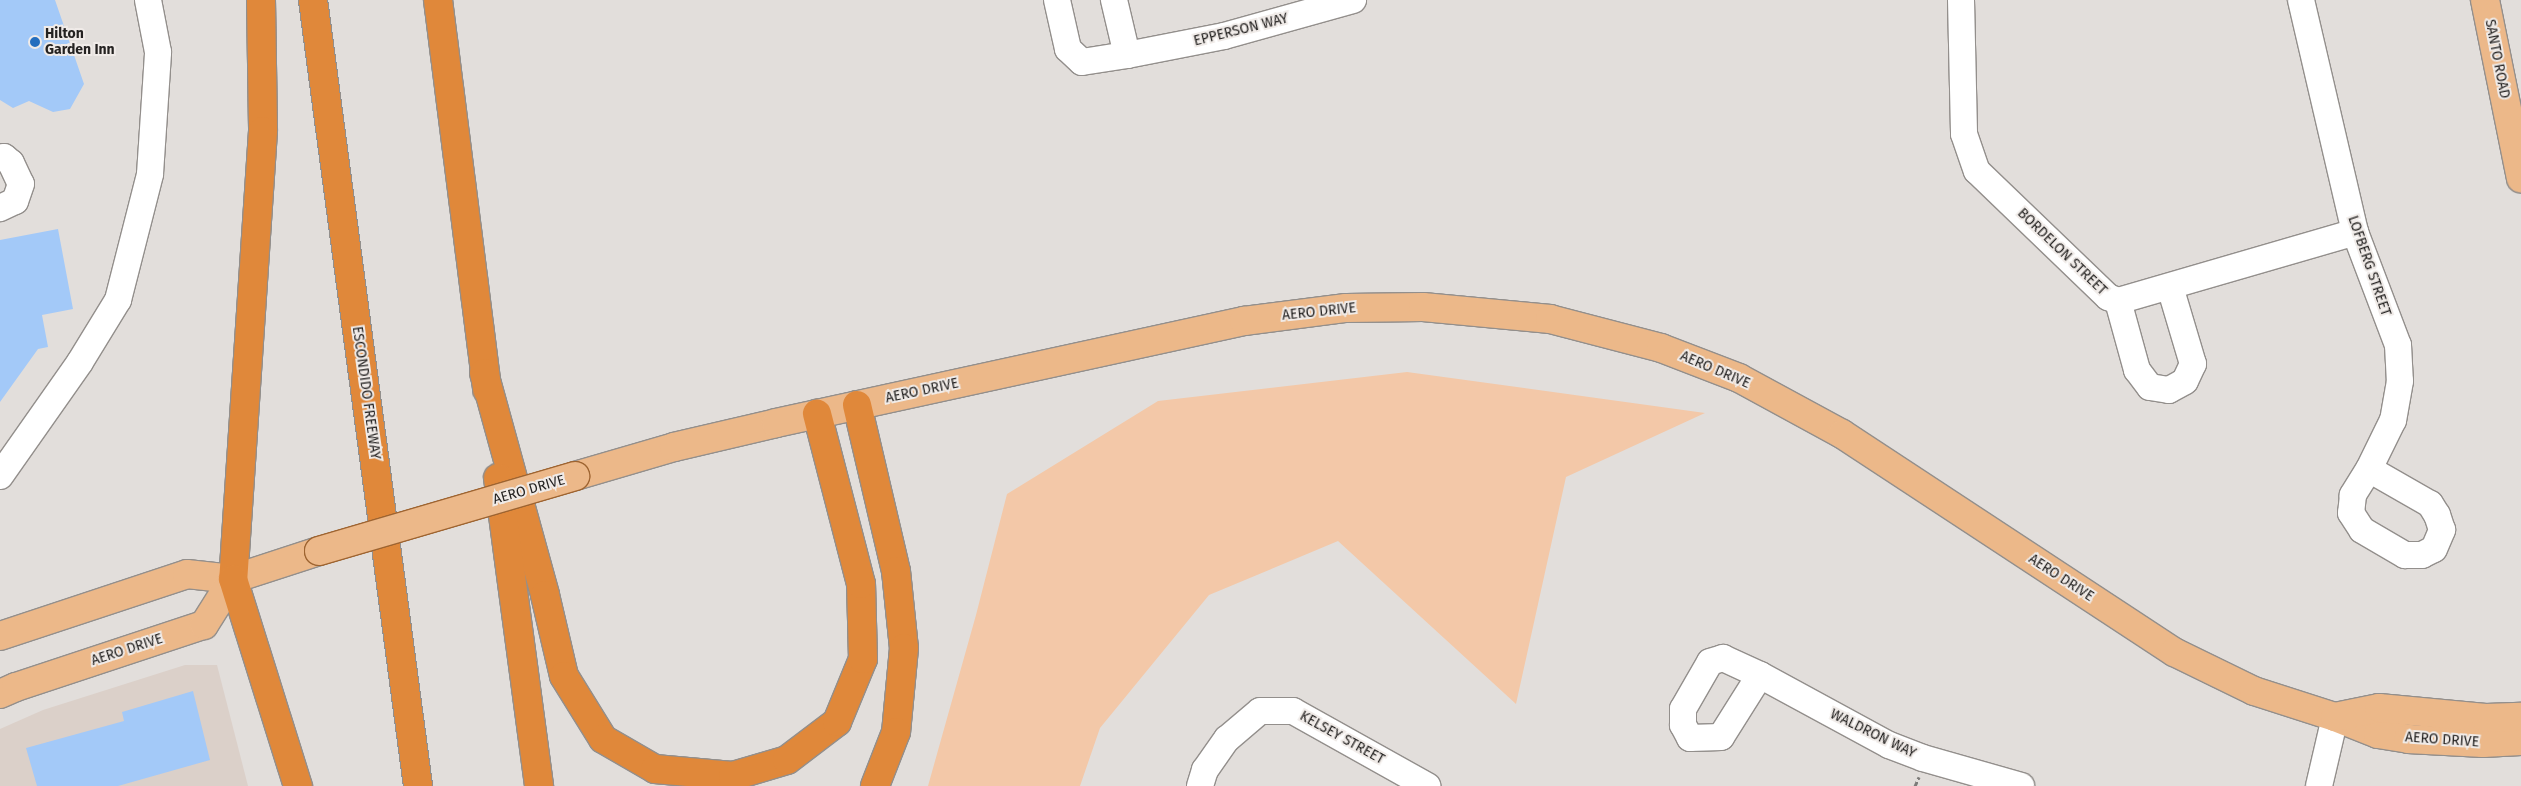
<!DOCTYPE html>
<style>
body{margin:0}
#map{position:relative;width:2521px;height:786px;overflow:hidden;background:#e2dedb;font-family:"Fira Sans",sans-serif}
div>[style]{position:absolute}
.built>*{inset:0;background:#dbd0c9}
.green>*{inset:0;background:#f3c8a8}
.building>*{inset:0;background:#a3c9f8}
.path>*{height:3px;margin-top:-1.5px;transform-origin:0;background:repeating-linear-gradient(90deg,#7d7b79 0 5px,transparent 0 7.5px)}
.roads{filter:drop-shadow(1px 0 #938f8c) drop-shadow(-1px 0 #938f8c) drop-shadow(0 1px #938f8c) drop-shadow(0 -1px #938f8c)}
.minor>*{height:26px;margin:-13px;padding:0 13px;transform-origin:13px;border-radius:13px;background:#fff}
.major>*{height:28px;margin:-14px;padding:0 14px;transform-origin:14px;border-radius:14px;background:#ecb889}
.highway>*{height:28px;margin:-14px;padding:0 14px;transform-origin:14px;border-radius:14px;background:#e0883a}
.bridges{filter:drop-shadow(1px 0 #9e6431) drop-shadow(-1px 0 #9e6431) drop-shadow(0 1px #9e6431) drop-shadow(0 -1px #9e6431)}
.major-bridge>*{height:28px;margin:-14px;padding:0 14px;transform-origin:14px;border-radius:14px;background:#ecb889}
.dots>*{width:14px;height:14px;translate:-50% -50%;box-sizing:border-box;border:2px solid #f0ebe8;border-radius:50%}
span{translate:-50% -50%;white-space:nowrap;text-align:center;line-height:1.15;-webkit-text-stroke:4px #f0ebe8;paint-order:stroke}
.street-label{font-size:14px;color:#242221}
.poi-label{font-size:14px;color:#242221;font-weight:700}
.left{translate:0 -50%;text-align:left}
</style>
<div id="map">
<div class="built">
<i style="clip-path:polygon(185px 665px,217px 665px,248px 786px,0 786px,0 729px,43px 710px)"></i>
</div>
<div class="green">
<i style="clip-path:polygon(1407px 372px,1705px 413px,1566px 477px,1516px 704px,1338px 541px,1209px 595px,1100px 728px,1080px 786px,928px 786px,976px 615px,1007px 494px,1158px 401px)"></i>
</div>
<div class="building">
<i style="clip-path:polygon(0 0,55px 0,84px 84px,70px 109px,53px 112px,29px 101px,13px 108px,0 100px)"></i>
<i style="clip-path:polygon(58px 229px,73px 309px,42px 315px,48px 347px,38px 349px,0 402px,0 240px)"></i>
<i style="clip-path:polygon(193px 691px,210px 760px,118px 786px,37px 786px,26px 748px,124px 721px,122px 712px)"></i>
</div>
<div class="path">
<i style="left:1915px;top:786px;width:10px;rotate:-66deg"></i>
</div>
<div class="roads">
<div class="minor">
<i style="left:1057px;top:0;width:50px;rotate:77.3deg"></i>
<i style="left:1068px;top:49px;width:19px;rotate:43deg"></i>
<i style="left:1082px;top:62px;width:46px;rotate:-8.8deg"></i>
<i style="left:1127px;top:55px;width:57px;rotate:-103.3deg"></i>
<i style="left:1961px;top:0;width:134px;rotate:88.7deg"></i>
<i style="left:1964px;top:134px;width:39px;rotate:71deg"></i>
<i style="left:1977px;top:171px;width:182px;rotate:43.9deg"></i>
<i style="left:2108px;top:297px;width:11px;rotate:22deg"></i>
<i style="left:2118px;top:301px;width:247px;rotate:-16.2deg"></i>
<i style="left:2301px;top:0;width:238px;rotate:76.9deg"></i>
<i style="left:2355px;top:232px;width:121px;rotate:69.2deg"></i>
<i style="left:2398px;top:345px;width:36px;rotate:87deg"></i>
<i style="left:2400px;top:381px;width:40px;rotate:100deg"></i>
<i style="left:2393px;top:420px;width:55px;rotate:116.1deg"></i>
<i style="left:2369px;top:469px;width:31px;rotate:122deg"></i>
<i style="left:2353px;top:495px;width:18px;rotate:96deg"></i>
<i style="left:2351px;top:513px;width:20px;rotate:57deg"></i>
<i style="left:2362px;top:530px;width:50px;rotate:30.2deg"></i>
<i style="left:2405px;top:555px;width:17px"></i>
<i style="left:2422px;top:555px;width:13px;rotate:-27deg"></i>
<i style="left:2434px;top:549px;width:21px;rotate:-67deg"></i>
<i style="left:2442px;top:530px;width:16px;rotate:-108deg"></i>
<i style="left:2437px;top:515px;width:13px;rotate:-122deg"></i>
<i style="left:2430px;top:504px;width:70px;rotate:-150.2deg"></i>
<i style="left:1127px;top:55px;width:99px;rotate:-11.1deg"></i>
<i style="left:1224px;top:36px;width:134px;rotate:-15.6deg"></i>
<i style="left:0;top:158px;width:4px;rotate:-14deg"></i>
<i style="left:4px;top:157px;width:9px;rotate:41deg"></i>
<i style="left:11px;top:163px;width:23px;rotate:65deg"></i>
<i style="left:21px;top:184px;width:18px;rotate:109deg"></i>
<i style="left:15px;top:201px;width:17px;rotate:155deg"></i>
<i style="left:2118px;top:301px;width:72px;rotate:74.6deg"></i>
<i style="left:2137px;top:370px;width:21px;rotate:53deg"></i>
<i style="left:2150px;top:387px;width:19px;rotate:9deg"></i>
<i style="left:2169px;top:390px;width:18px;rotate:-29deg"></i>
<i style="left:2185px;top:381px;width:19px;rotate:-65deg"></i>
<i style="left:2193px;top:364px;width:80px;rotate:-106.6deg"></i>
<i style="left:0;top:476px;width:139px;rotate:-54.9deg"></i>
<i style="left:80px;top:362px;width:73px;rotate:-58.5deg"></i>
<i style="left:118px;top:300px;width:130px;rotate:-75.7deg"></i>
<i style="left:150px;top:174px;width:122px;rotate:-86.2deg"></i>
<i style="left:158px;top:52px;width:53px;rotate:-100.9deg"></i>
<i style="left:1723px;top:658px;width:41px;rotate:24.7deg"></i>
<i style="left:1760px;top:675px;width:73px;rotate:122.2deg"></i>
<i style="left:1721px;top:737px;width:31px;rotate:178deg"></i>
<i style="left:1690px;top:738px;width:15px;rotate:-118deg"></i>
<i style="left:1683px;top:725px;width:16px;rotate:-90deg"></i>
<i style="left:1683px;top:709px;width:54px;rotate:-60.1deg"></i>
<i style="left:1710px;top:662px;width:14px;rotate:-17deg"></i>
<i style="left:1760px;top:675px;width:147px;rotate:28.5deg"></i>
<i style="left:1889px;top:745px;width:36px;rotate:21deg"></i>
<i style="left:1923px;top:758px;width:102px;rotate:15.9deg"></i>
<i style="left:1200px;top:786px;width:17px;rotate:-73deg"></i>
<i style="left:1205px;top:770px;width:38px;rotate:-55deg"></i>
<i style="left:1227px;top:739px;width:43px;rotate:-40.3deg"></i>
<i style="left:1260px;top:711px;width:33px"></i>
<i style="left:1293px;top:711px;width:154px;rotate:29.2deg"></i>
<i style="left:2319px;top:786px;width:71px;rotate:-76.9deg"></i>
</div>
<div class="major">
<i style="left:2485px;top:0;width:182px;rotate:78.6deg"></i>
<i style="left:575px;top:476px;width:103px;rotate:-16.3deg"></i>
<i style="left:674px;top:447px;width:105px;rotate:-13.2deg"></i>
<i style="left:776px;top:423px;width:479px;rotate:-12.3deg"></i>
<i style="left:1244px;top:321px;width:103px;rotate:-7.3deg"></i>
<i style="left:1346px;top:308px;width:77px;rotate:-0.7deg"></i>
<i style="left:1423px;top:307px;width:128px;rotate:5.4deg"></i>
<i style="left:1550px;top:319px;width:115px;rotate:14.6deg"></i>
<i style="left:1661px;top:348px;width:84px;rotate:21deg"></i>
<i style="left:1739px;top:378px;width:117px;rotate:28.5deg"></i>
<i style="left:1842px;top:434px;width:397px;rotate:33.3deg"></i>
<i style="left:2174px;top:652px;width:89px;rotate:26deg"></i>
<i style="left:2254px;top:691px;width:85px;rotate:17.8deg"></i>
<i style="left:2335px;top:717px;width:46px;rotate:21.6deg"></i>
<i style="left:2378px;top:734px;width:30px;rotate:9deg"></i>
<i style="left:2408px;top:739px;width:75px;rotate:3.1deg"></i>
<i style="left:2483px;top:743px;width:38px;rotate:-3deg"></i>
<i style="left:0;top:636px;width:197px;rotate:-18.3deg"></i>
<i style="left:187px;top:574px;width:46px;rotate:6.2deg"></i>
<i style="left:233px;top:579px;width:90px;rotate:-18deg"></i>
<i style="left:0;top:694px;width:17px;rotate:-24deg"></i>
<i style="left:16px;top:687px;width:198px;rotate:-18.3deg"></i>
<i style="left:204px;top:625px;width:54px;rotate:-57.8deg"></i>
<i style="left:2335px;top:717px;width:45px;rotate:-11.6deg"></i>
<i style="left:2379px;top:708px;width:107px;rotate:5.3deg"></i>
<i style="left:2486px;top:718px;width:35px;rotate:-2deg"></i>
</div>
<div class="highway">
<i style="left:261px;top:0;width:131px;rotate:89.1deg"></i>
<i style="left:263px;top:131px;width:449px;rotate:93.8deg"></i>
<i style="left:233px;top:579px;width:217px;rotate:72.6deg"></i>
<i style="left:313px;top:0;width:793px;rotate:82.39deg"></i>
<i style="left:438px;top:0;width:393px;rotate:82.8deg"></i>
<i style="left:484px;top:373px;width:230px;rotate:74.6deg"></i>
<i style="left:545px;top:595px;width:83px;rotate:76.8deg"></i>
<i style="left:564px;top:676px;width:74px;rotate:58.2deg"></i>
<i style="left:603px;top:739px;width:60px;rotate:30deg"></i>
<i style="left:655px;top:769px;width:78px;rotate:5.1deg"></i>
<i style="left:733px;top:776px;width:56px;rotate:-16.5deg"></i>
<i style="left:787px;top:760px;width:63px;rotate:-37.2deg"></i>
<i style="left:837px;top:722px;width:68px;rotate:-67.6deg"></i>
<i style="left:863px;top:659px;width:75px;rotate:-91.5deg"></i>
<i style="left:861px;top:584px;width:176px;rotate:-104.5deg"></i>
<i style="left:857px;top:405px;width:171px;rotate:76.8deg"></i>
<i style="left:896px;top:571px;width:77px;rotate:84.1deg"></i>
<i style="left:904px;top:648px;width:84px;rotate:95.4deg"></i>
<i style="left:896px;top:732px;width:58px;rotate:111.3deg"></i>
<i style="left:498px;top:478px;width:311px;rotate:82.4deg"></i>
</div>
</div>
<div class="bridges">
<div class="major-bridge">
<i style="left:319px;top:551px;width:267px;rotate:-16.3deg"></i>
</div>
</div>
<div class="dots">
<i style="left:35px;top:42px;background:#246ebe"></i>
</div>
<div class="street-label">
<span style="left:1241px;top:30px;rotate:-14deg">EPPERSON WAY</span>
<span style="left:2497px;top:59px;rotate:79deg">SANTO ROAD</span>
<span style="left:2062px;top:252px;rotate:44deg">BORDELON STREET</span>
<span style="left:2369px;top:266px;rotate:71deg">LOFBERG STREET</span>
<span style="left:1319px;top:312px;rotate:-6deg">AERO DRIVE</span>
<span style="left:1715px;top:370px;rotate:23deg">AERO DRIVE</span>
<span style="left:922px;top:391px;rotate:-12deg">AERO DRIVE</span>
<span style="left:366px;top:393px;rotate:82deg">ESCONDIDO FREEWAY</span>
<span style="left:529px;top:490px;rotate:-16deg">AERO DRIVE</span>
<span style="left:2061px;top:578px;rotate:33deg">AERO DRIVE</span>
<span style="left:127px;top:650px;rotate:-18deg">AERO DRIVE</span>
<span style="left:1873px;top:734px;rotate:26deg">WALDRON WAY</span>
<span style="left:1342px;top:738px;rotate:29deg">KELSEY STREET</span>
<span style="left:2442px;top:740px;rotate:4deg">AERO DRIVE</span>
</div>
<div class="poi-label">
<span class="left" style="left:45px;top:42px">Hilton<br>Garden Inn</span>
</div>
</div>
